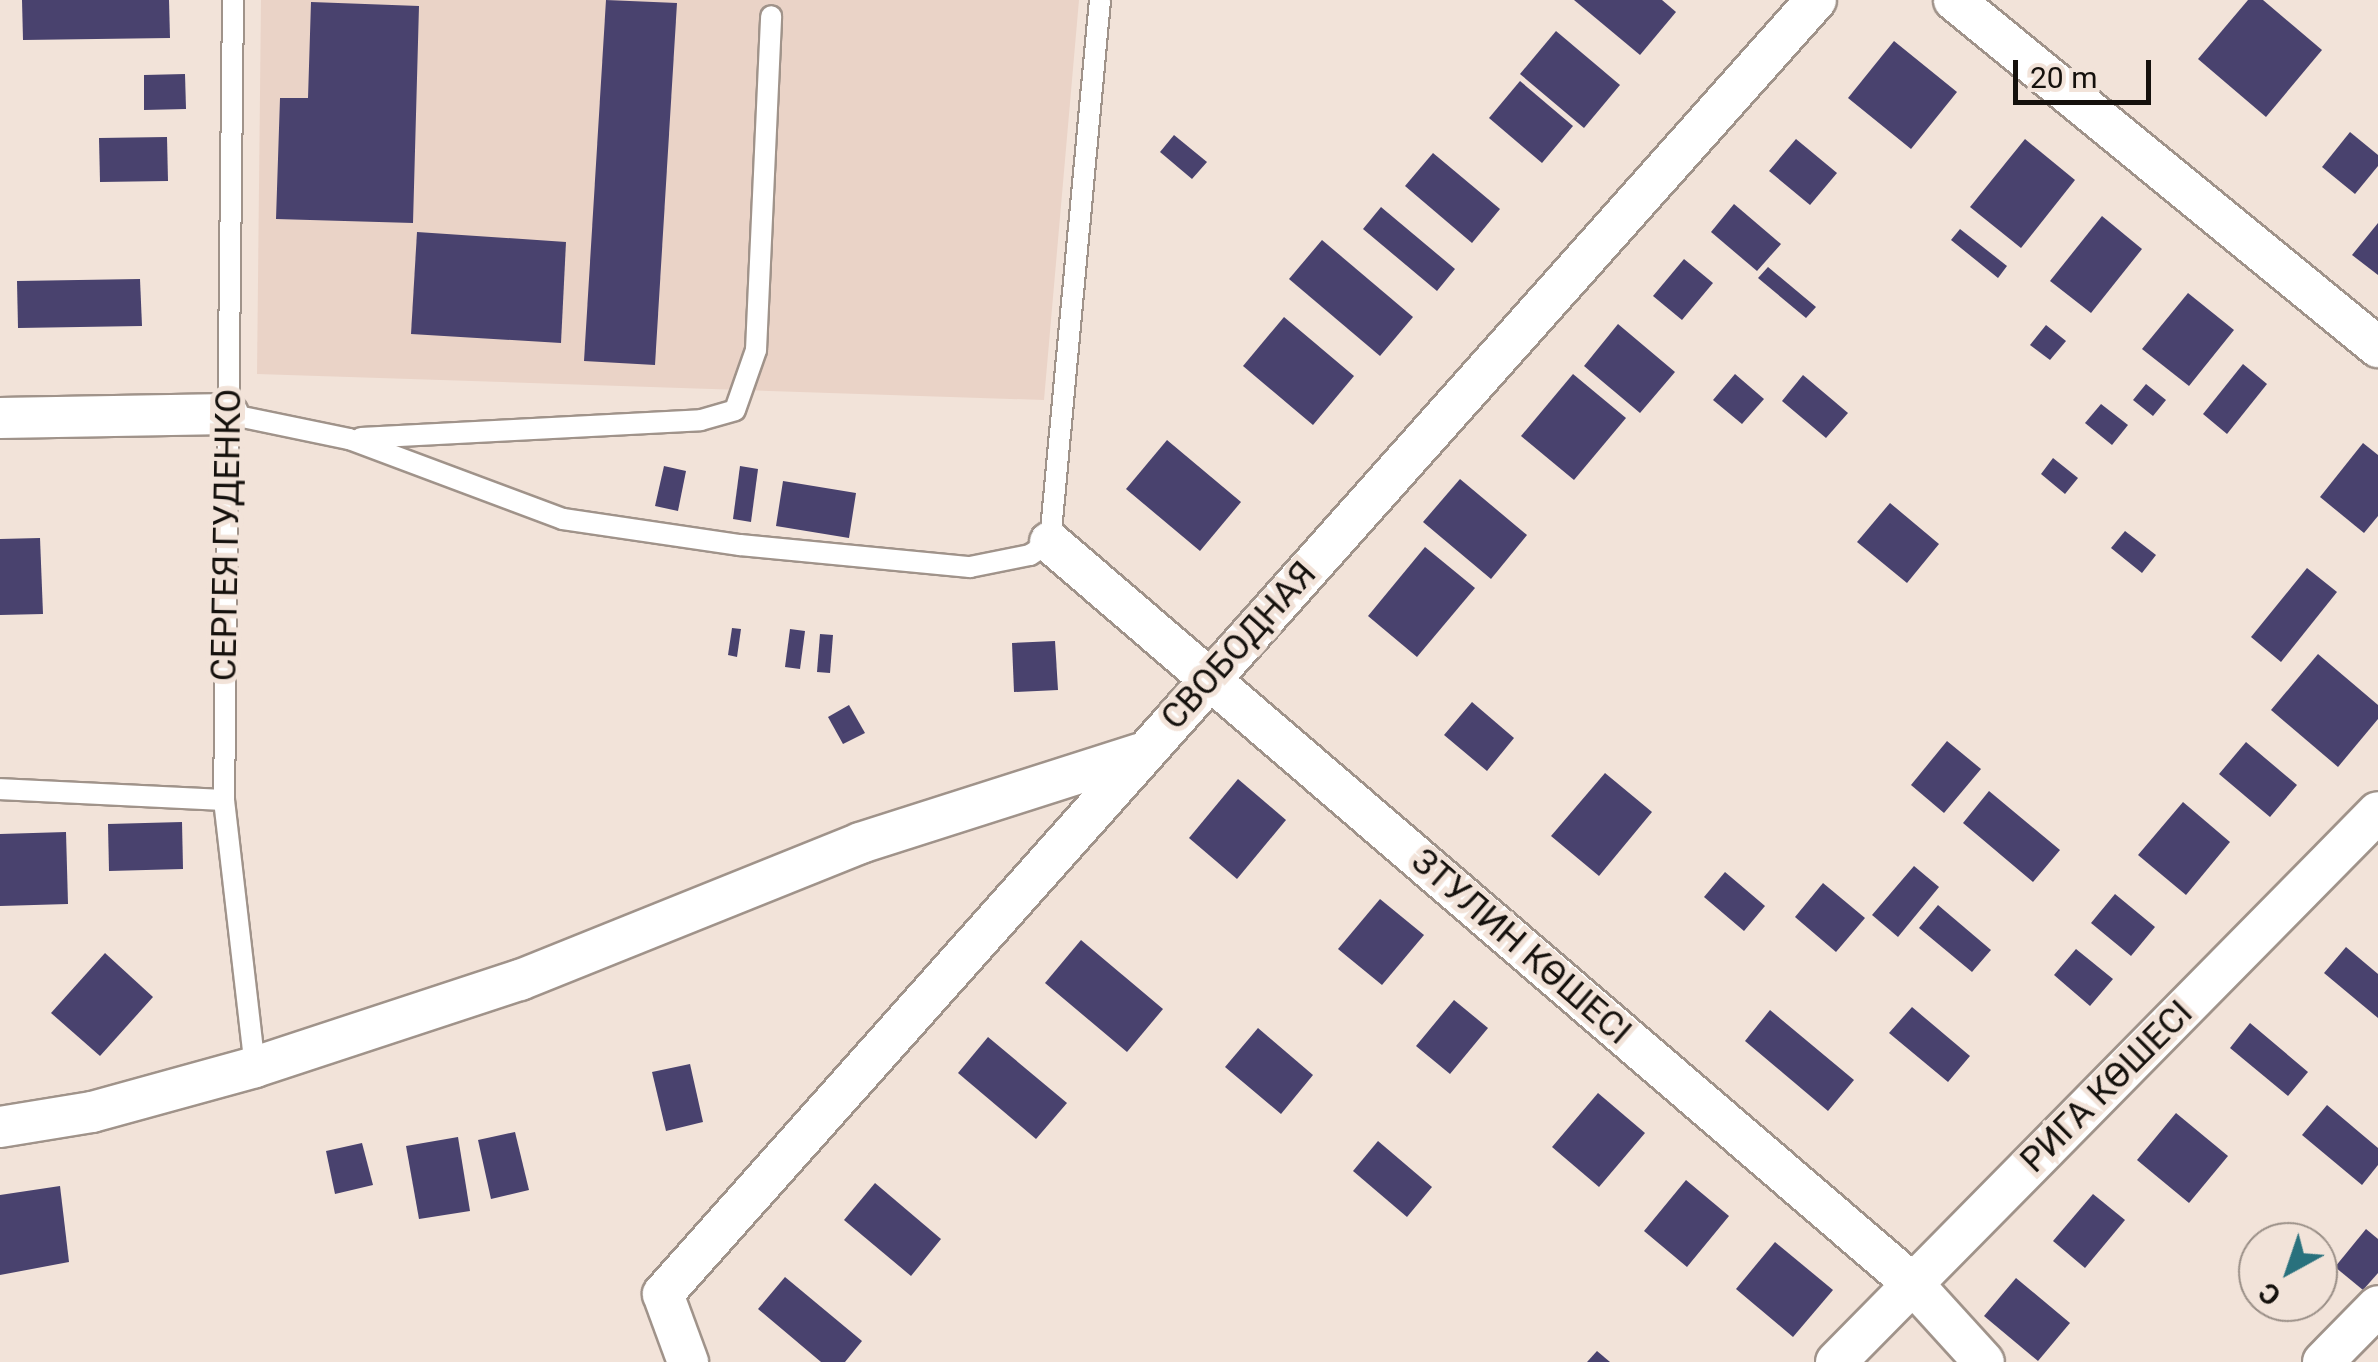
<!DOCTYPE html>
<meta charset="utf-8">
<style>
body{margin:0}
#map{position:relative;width:2378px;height:1362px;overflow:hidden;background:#f2e3d9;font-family:Roboto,sans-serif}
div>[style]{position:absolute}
.industrial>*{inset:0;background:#ead3c7}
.building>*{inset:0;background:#49426e}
.roads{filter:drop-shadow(2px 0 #a0938a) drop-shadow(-2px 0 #a0938a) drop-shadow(0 2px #a0938a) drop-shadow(0 -2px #a0938a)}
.service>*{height:20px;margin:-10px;padding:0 10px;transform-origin:10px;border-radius:10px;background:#fff}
.minor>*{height:40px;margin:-20px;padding:0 20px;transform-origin:20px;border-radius:20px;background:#fff}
span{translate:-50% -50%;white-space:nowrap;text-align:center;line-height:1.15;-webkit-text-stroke:10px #f2e3d9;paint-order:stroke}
.street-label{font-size:35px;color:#15110d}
.north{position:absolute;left:2238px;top:1222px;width:100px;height:100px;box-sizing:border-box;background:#f2e3d9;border:2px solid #9a8f87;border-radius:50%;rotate:220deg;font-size:28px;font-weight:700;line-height:40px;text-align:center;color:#15110d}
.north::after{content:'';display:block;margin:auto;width:35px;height:45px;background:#29717d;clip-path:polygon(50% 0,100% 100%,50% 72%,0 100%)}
.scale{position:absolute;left:2013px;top:60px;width:138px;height:45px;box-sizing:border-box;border:5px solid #15110d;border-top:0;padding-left:12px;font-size:30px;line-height:35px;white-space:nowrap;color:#15110d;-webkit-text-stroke:8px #f2e3d9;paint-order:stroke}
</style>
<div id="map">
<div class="industrial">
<i style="clip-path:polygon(261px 0,1079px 0,1044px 400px,257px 374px)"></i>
</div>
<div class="building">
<i style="clip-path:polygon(22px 0,169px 0,170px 38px,23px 40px)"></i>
<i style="clip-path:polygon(606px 0,677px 3px,655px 365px,584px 361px)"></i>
<i style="clip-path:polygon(1574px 0,1662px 0,1676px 12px,1640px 55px)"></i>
<i style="clip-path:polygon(2248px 0,2263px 0,2322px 50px,2266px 117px,2198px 59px)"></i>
<i style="clip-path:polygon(311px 2px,419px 6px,413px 223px,276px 219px,280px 98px,308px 98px)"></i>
<i style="clip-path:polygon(1556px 31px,1620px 85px,1584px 128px,1520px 74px)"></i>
<i style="clip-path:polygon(1894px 41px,1957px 92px,1911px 149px,1848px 98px)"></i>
<i style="clip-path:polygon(185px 74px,186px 109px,144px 110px,144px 75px)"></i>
<i style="clip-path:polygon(1520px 81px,1573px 126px,1542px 163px,1489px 118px)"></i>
<i style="clip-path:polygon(2350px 132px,2378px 155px,2378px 166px,2355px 194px,2322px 167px)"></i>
<i style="clip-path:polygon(1174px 135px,1207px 162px,1192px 179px,1160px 152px)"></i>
<i style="clip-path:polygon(167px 137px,168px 181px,100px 182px,99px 138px)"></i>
<i style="clip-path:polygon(1796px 139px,1837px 173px,1810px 205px,1769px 171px)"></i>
<i style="clip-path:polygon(2025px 139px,2075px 180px,2021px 248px,1970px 207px)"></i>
<i style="clip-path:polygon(1433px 153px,1500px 209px,1472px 243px,1405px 186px)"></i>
<i style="clip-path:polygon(1734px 204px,1781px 244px,1757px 271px,1711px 232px)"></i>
<i style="clip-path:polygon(1381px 207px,1455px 269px,1437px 291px,1363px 229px)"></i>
<i style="clip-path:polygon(2102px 216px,2142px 249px,2091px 313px,2050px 281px)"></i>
<i style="clip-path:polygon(2378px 223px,2378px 275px,2352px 255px)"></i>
<i style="clip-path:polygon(1960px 229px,2007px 266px,1998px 278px,1951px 240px)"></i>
<i style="clip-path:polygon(417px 232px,566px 242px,561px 343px,411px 334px)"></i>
<i style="clip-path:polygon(1322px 240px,1413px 317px,1380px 356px,1289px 279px)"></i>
<i style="clip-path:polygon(1684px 259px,1713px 283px,1682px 320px,1653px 296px)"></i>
<i style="clip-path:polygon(1768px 267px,1816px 307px,1806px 318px,1758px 278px)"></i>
<i style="clip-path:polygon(140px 279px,142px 326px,18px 328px,17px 281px)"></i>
<i style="clip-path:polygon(2188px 293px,2234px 330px,2189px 386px,2142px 349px)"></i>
<i style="clip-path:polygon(1284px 317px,1354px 376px,1313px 425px,1243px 366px)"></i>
<i style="clip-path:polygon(1618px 324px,1675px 372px,1640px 413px,1584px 366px)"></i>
<i style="clip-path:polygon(2046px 325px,2066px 341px,2050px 360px,2030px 345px)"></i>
<i style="clip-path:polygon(2243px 364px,2267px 384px,2227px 434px,2203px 414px)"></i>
<i style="clip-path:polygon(1573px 374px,1626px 418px,1574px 480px,1521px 436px)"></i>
<i style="clip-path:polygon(1735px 374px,1764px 399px,1742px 424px,1713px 400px)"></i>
<i style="clip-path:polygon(1803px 375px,1848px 413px,1826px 438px,1782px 401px)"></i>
<i style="clip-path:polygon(2146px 384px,2166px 400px,2153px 416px,2133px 400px)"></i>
<i style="clip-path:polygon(2101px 404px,2128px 425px,2112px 445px,2085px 423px)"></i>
<i style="clip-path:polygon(1167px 440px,1241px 502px,1200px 551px,1126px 489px)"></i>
<i style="clip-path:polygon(2363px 443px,2378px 455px,2378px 516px,2364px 533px,2320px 497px)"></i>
<i style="clip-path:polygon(2053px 458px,2078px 478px,2065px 494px,2041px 474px)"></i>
<i style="clip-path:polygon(664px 466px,686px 471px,678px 511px,655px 506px)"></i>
<i style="clip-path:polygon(740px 466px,758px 469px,751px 522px,733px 519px)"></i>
<i style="clip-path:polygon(1460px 479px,1527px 535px,1491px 579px,1423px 522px)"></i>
<i style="clip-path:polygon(783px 481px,856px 493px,849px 538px,776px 526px)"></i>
<i style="clip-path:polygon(1890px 503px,1939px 544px,1907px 583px,1857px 542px)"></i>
<i style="clip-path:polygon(2125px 531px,2156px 555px,2142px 573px,2111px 548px)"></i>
<i style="clip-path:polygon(40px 538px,43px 614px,0 615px,0 539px)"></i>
<i style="clip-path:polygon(1425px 547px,1475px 588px,1417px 657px,1368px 616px)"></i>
<i style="clip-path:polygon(2307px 568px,2337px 592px,2281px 662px,2251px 637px)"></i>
<i style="clip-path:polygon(732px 628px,741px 629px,737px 657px,728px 655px)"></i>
<i style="clip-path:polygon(790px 629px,805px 631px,800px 669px,785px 667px)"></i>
<i style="clip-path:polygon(820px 634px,833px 635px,830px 673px,817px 672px)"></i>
<i style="clip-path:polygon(1055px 641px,1058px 690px,1014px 692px,1012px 643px)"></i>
<i style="clip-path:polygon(2318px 654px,2378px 705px,2378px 719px,2338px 767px,2271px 710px)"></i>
<i style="clip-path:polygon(1472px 702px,1514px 738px,1487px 771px,1444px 735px)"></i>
<i style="clip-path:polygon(849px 705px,865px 733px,843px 744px,828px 717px)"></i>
<i style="clip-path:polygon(1947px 741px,1981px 769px,1944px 813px,1911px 785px)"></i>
<i style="clip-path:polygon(2246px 742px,2297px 785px,2270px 817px,2219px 774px)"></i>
<i style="clip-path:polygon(1605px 773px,1652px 812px,1599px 876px,1551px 836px)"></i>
<i style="clip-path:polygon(1238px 779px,1286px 820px,1237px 879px,1189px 838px)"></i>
<i style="clip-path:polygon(1989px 791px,2060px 850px,2033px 882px,1963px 823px)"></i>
<i style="clip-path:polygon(2183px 802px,2230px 842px,2186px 895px,2138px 855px)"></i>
<i style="clip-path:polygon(182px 822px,183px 869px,109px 871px,108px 824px)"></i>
<i style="clip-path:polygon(66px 832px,68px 904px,0 906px,0 834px)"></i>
<i style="clip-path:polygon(1914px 866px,1939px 887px,1898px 937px,1872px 915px)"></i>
<i style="clip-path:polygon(1725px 872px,1765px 906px,1744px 931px,1704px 897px)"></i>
<i style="clip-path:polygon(1823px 883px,1865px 918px,1836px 952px,1795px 917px)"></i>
<i style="clip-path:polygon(2115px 894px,2155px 927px,2131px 956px,2091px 923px)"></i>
<i style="clip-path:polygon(1380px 899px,1424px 935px,1382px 985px,1338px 949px)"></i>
<i style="clip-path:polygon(1938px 905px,1991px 950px,1972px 972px,1919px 928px)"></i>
<i style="clip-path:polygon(1081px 940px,1163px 1009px,1127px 1052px,1045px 983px)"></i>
<i style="clip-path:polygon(2346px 947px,2378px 974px,2378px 1018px,2324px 973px)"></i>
<i style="clip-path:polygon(2076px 949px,2113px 979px,2090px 1006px,2054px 975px)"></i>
<i style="clip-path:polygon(105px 953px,153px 997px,100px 1056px,51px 1013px)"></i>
<i style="clip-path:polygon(1454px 1000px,1488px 1028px,1450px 1074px,1416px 1046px)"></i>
<i style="clip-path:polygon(1912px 1007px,1970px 1056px,1948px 1082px,1889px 1033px)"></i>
<i style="clip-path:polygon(1770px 1010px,1854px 1080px,1828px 1111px,1745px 1041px)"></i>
<i style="clip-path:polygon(2250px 1023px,2308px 1072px,2288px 1096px,2230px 1048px)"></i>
<i style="clip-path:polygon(1258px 1028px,1313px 1075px,1281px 1114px,1225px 1067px)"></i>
<i style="clip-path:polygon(988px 1037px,1067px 1103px,1036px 1139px,958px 1073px)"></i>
<i style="clip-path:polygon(690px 1064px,703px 1122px,666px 1131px,652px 1072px)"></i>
<i style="clip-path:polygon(1598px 1093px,1645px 1133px,1599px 1187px,1552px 1147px)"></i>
<i style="clip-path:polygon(2327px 1105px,2378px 1148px,2378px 1165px,2362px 1185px,2302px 1135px)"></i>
<i style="clip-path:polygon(2176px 1113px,2228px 1156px,2189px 1203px,2137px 1160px)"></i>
<i style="clip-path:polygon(515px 1132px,529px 1190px,491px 1199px,478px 1140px)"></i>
<i style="clip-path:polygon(458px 1137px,470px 1211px,419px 1219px,406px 1146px)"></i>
<i style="clip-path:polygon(1378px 1141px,1432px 1187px,1407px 1217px,1353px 1171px)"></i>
<i style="clip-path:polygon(362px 1143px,373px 1185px,335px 1194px,326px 1151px)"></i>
<i style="clip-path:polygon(1686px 1180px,1729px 1216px,1687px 1267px,1644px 1231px)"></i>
<i style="clip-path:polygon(875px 1183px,941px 1239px,911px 1276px,844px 1220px)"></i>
<i style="clip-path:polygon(60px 1186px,69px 1262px,0 1275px,0 1195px)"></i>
<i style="clip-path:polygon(2093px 1194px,2125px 1220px,2085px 1268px,2053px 1241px)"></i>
<i style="clip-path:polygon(2366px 1229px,2378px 1239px,2378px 1273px,2363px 1290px,2335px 1267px)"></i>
<i style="clip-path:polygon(1775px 1242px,1833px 1290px,1793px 1337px,1736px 1289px)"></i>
<i style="clip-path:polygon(785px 1277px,862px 1341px,845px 1362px,821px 1362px,758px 1309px)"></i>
<i style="clip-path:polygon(2016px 1278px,2070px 1323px,2038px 1361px,1984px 1316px)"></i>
<i style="clip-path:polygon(1597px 1351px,1610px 1362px,1587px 1362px)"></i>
</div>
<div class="roads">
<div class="service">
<i style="left:233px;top:0;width:800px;rotate:90.64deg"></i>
<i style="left:224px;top:800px;width:269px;rotate:83.4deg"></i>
<i style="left:228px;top:414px;width:124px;rotate:11.7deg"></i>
<i style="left:349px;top:439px;width:228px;rotate:20.5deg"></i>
<i style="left:563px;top:519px;width:179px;rotate:8.4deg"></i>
<i style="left:740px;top:545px;width:231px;rotate:5.5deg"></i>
<i style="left:970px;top:567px;width:61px;rotate:-11.3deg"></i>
<i style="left:1030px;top:555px;width:24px;rotate:-33deg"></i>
<i style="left:1050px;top:542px;width:544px;rotate:-84.73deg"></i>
<i style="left:361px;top:438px;width:340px;rotate:-3deg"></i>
<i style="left:701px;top:420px;width:35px;rotate:-16deg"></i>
<i style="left:735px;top:410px;width:64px;rotate:-70.7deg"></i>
<i style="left:756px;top:350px;width:334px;rotate:-87.4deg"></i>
<i style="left:0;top:789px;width:224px;rotate:2.8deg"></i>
</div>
<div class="minor">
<i style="left:1954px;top:0;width:548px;rotate:39.3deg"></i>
<i style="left:0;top:418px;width:228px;rotate:-1deg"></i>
<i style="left:1050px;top:542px;width:1138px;rotate:40.69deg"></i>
<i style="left:1913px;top:1284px;width:105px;rotate:47.7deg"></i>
<i style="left:0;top:1127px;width:93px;rotate:-9.3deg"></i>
<i style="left:92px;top:1112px;width:169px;rotate:-15.4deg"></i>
<i style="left:255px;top:1067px;width:279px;rotate:-18.2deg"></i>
<i style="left:520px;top:980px;width:367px;rotate:-21.9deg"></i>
<i style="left:860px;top:843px;width:293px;rotate:-17.7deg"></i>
<i style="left:688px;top:1362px;width:72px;rotate:-110.2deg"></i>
<i style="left:663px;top:1294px;width:1733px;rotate:-48.3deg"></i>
<i style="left:1836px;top:1362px;width:772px;rotate:-45.42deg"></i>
<i style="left:2323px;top:1362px;width:78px;rotate:-45.5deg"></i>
</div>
</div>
<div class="street-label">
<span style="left:227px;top:535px;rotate:-89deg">СЕРГЕЯ ГУДЕНКО</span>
<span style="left:1239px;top:646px;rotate:-48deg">СВОБОДНАЯ</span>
<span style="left:1521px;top:947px;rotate:41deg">ЗТУЛИН КӨШЕСІ</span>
<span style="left:2107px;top:1087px;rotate:-45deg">РИГА КӨШЕСІ</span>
</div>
<div class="north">С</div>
<div class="scale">20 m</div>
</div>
